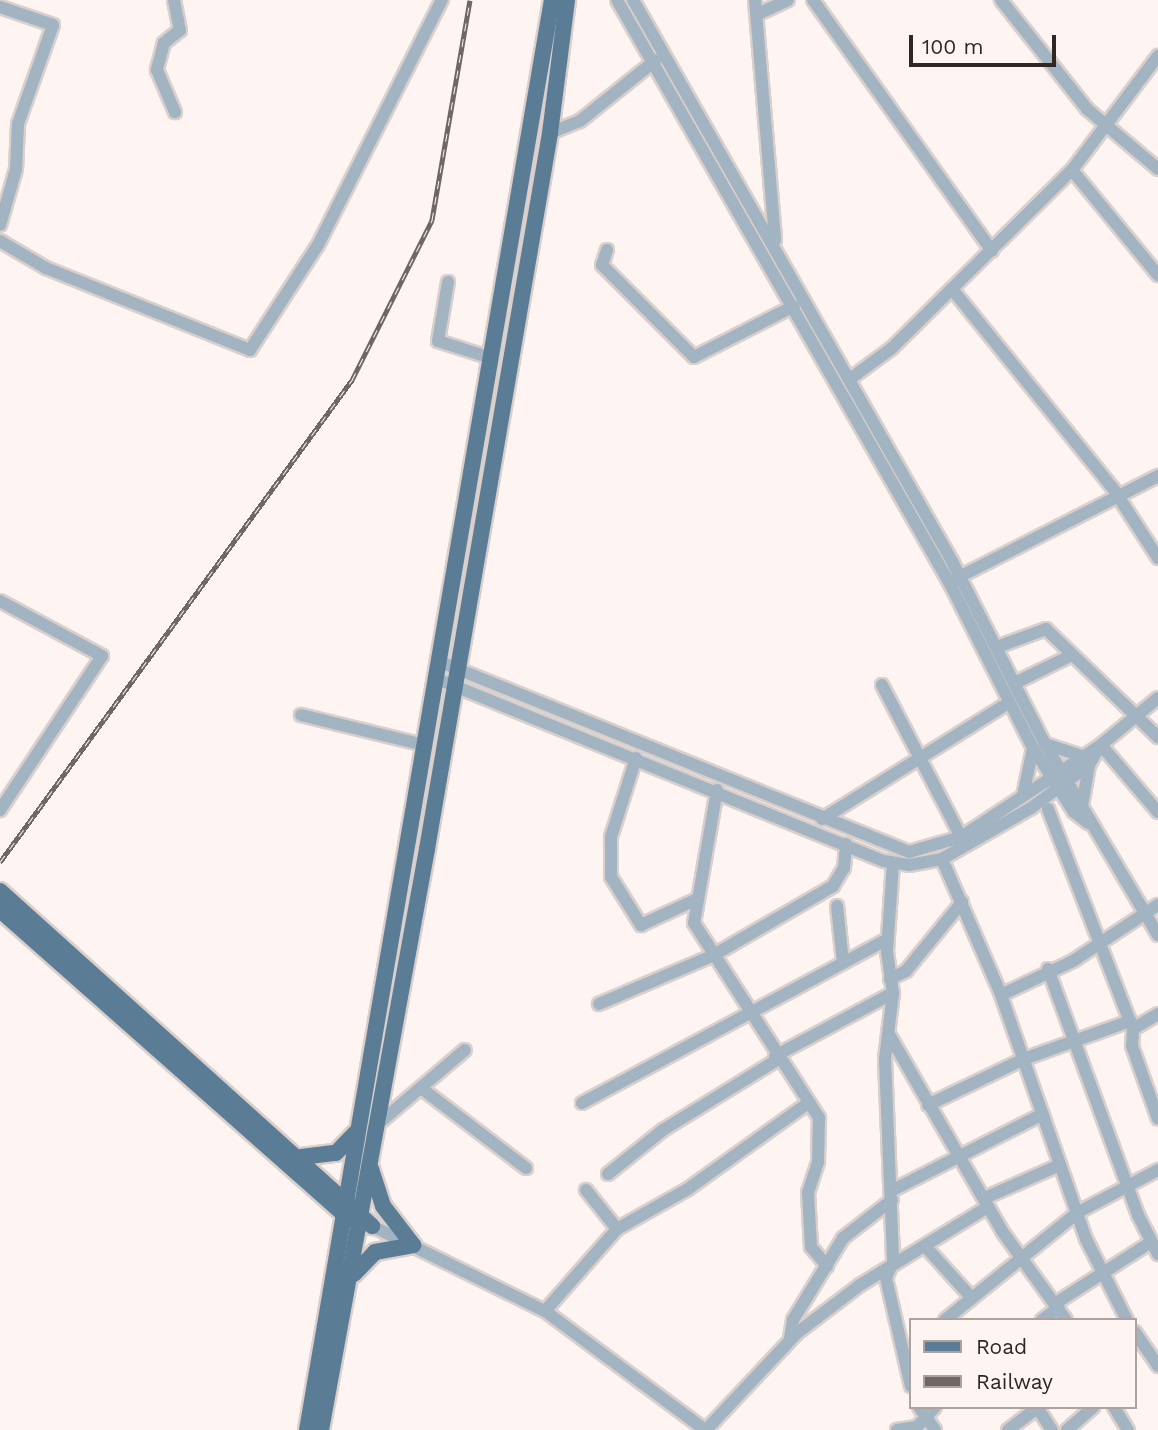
<!DOCTYPE html>
<style>
body{margin:0}
#map{position:relative;width:1158px;height:1430px;overflow:hidden;background:#fef4f1;font-family:"Work Sans",sans-serif}
div>[style]{position:absolute}
.roads{filter:drop-shadow(2px 0 #d9cfcc) drop-shadow(-2px 0 #d9cfcc) drop-shadow(0 2px #d9cfcc) drop-shadow(0 -2px #d9cfcc)}
.minor>*{height:12px;margin:-6px;padding:0 6px;transform-origin:6px;border-radius:6px;background:#a2b4c2}
.major>*{height:16px;margin:-8px;padding:0 8px;transform-origin:8px;border-radius:8px;background:#5b7c95}
.rail>*{height:5px;margin-top:-2.5px;transform-origin:0;background:repeating-linear-gradient(90deg,#fef4f1 0 8px,#706663 0 16px);box-sizing:border-box;border-block:2px solid #706663}
span{translate:-50% -50%;white-space:nowrap;text-align:center;line-height:1.15;-webkit-text-stroke:7px #fef4f1;paint-order:stroke}
.legend{position:absolute;left:909px;top:1318px;width:228px;height:91px;box-sizing:border-box;background:#fef4f1;border:2px solid #aca29f;margin:0;padding:9px 12px;list-style:none;font-size:21px;color:#302724}
.legend li{display:flex;align-items:center;gap:14px;height:35px}
.legend b{width:35px;border:2px solid #aca29f}
.scale{position:absolute;left:909px;top:35px;width:147px;height:32px;box-sizing:border-box;border:4px solid #302724;border-top:0;padding-left:9px;font-size:21px;line-height:24px;white-space:nowrap;color:#302724;-webkit-text-stroke:5px #fef4f1;paint-order:stroke}
</style>
<div id="map">
<div class="roads">
<div class="minor">
<i style="left:174px;top:0;width:31px;rotate:79deg"></i>
<i style="left:180px;top:30px;width:21px;rotate:141deg"></i>
<i style="left:164px;top:43px;width:28px;rotate:105deg"></i>
<i style="left:157px;top:70px;width:46px;rotate:66.8deg"></i>
<i style="left:617px;top:0;width:670px;rotate:60.3deg"></i>
<i style="left:949px;top:582px;width:186px;rotate:63.2deg"></i>
<i style="left:1033px;top:748px;width:76px;rotate:57.4deg"></i>
<i style="left:1074px;top:812px;width:18px;rotate:38deg"></i>
<i style="left:633px;top:0;width:645px;rotate:60.38deg"></i>
<i style="left:952px;top:561px;width:205px;rotate:63.1deg"></i>
<i style="left:1045px;top:744px;width:222px;rotate:59.4deg"></i>
<i style="left:755px;top:0;width:241px;rotate:85.2deg"></i>
<i style="left:813px;top:0;width:308px;rotate:54.5deg"></i>
<i style="left:1001px;top:0;width:139px;rotate:51.7deg"></i>
<i style="left:1087px;top:109px;width:93px;rotate:40.2deg"></i>
<i style="left:0;top:7px;width:56px;rotate:18.8deg"></i>
<i style="left:53px;top:25px;width:105px;rotate:109.5deg"></i>
<i style="left:18px;top:124px;width:45px;rotate:92.5deg"></i>
<i style="left:16px;top:169px;width:58px;rotate:105.9deg"></i>
<i style="left:758px;top:14px;width:33px;rotate:-25deg"></i>
<i style="left:550px;top:133px;width:32px;rotate:-22deg"></i>
<i style="left:580px;top:121px;width:97px;rotate:-38.8deg"></i>
<i style="left:1072px;top:170px;width:136px;rotate:50.7deg"></i>
<i style="left:0;top:241px;width:53px;rotate:30.4deg"></i>
<i style="left:46px;top:268px;width:220px;rotate:21.9deg"></i>
<i style="left:250px;top:350px;width:125px;rotate:-57.1deg"></i>
<i style="left:318px;top:245px;width:275px;rotate:-63.2deg"></i>
<i style="left:607px;top:250px;width:16px;rotate:108deg"></i>
<i style="left:602px;top:265px;width:130px;rotate:45deg"></i>
<i style="left:694px;top:357px;width:112px;rotate:-27deg"></i>
<i style="left:448px;top:282px;width:60px;rotate:99.6deg"></i>
<i style="left:438px;top:341px;width:56px;rotate:17.8deg"></i>
<i style="left:952px;top:289px;width:258px;rotate:51.1deg"></i>
<i style="left:1114px;top:490px;width:81px;rotate:57.1deg"></i>
<i style="left:850px;top:379px;width:52px;rotate:-36.4deg"></i>
<i style="left:892px;top:348px;width:253px;rotate:-44.7deg"></i>
<i style="left:1072px;top:170px;width:143px;rotate:-53deg"></i>
<i style="left:955px;top:579px;width:228px;rotate:-26.9deg"></i>
<i style="left:0;top:601px;width:116px;rotate:28.3deg"></i>
<i style="left:102px;top:656px;width:185px;rotate:123.5deg"></i>
<i style="left:997px;top:647px;width:52px;rotate:-20.2deg"></i>
<i style="left:1046px;top:629px;width:156px;rotate:44deg"></i>
<i style="left:438px;top:661px;width:508px;rotate:22.07deg"></i>
<i style="left:909px;top:852px;width:54px;rotate:-16.1deg"></i>
<i style="left:961px;top:837px;width:168px;rotate:-33.3deg"></i>
<i style="left:1101px;top:745px;width:74px;rotate:-39.5deg"></i>
<i style="left:435px;top:678px;width:485px;rotate:22.2deg"></i>
<i style="left:884px;top:861px;width:25px;rotate:9deg"></i>
<i style="left:909px;top:865px;width:34px;rotate:-10deg"></i>
<i style="left:942px;top:859px;width:103px;rotate:-29.8deg"></i>
<i style="left:1031px;top:808px;width:72px;rotate:-36.6deg"></i>
<i style="left:1089px;top:765px;width:20px;rotate:-60deg"></i>
<i style="left:1015px;top:683px;width:61px;rotate:-26.1deg"></i>
<i style="left:882px;top:685px;width:171px;rotate:62.5deg"></i>
<i style="left:301px;top:715px;width:127px;rotate:13.7deg"></i>
<i style="left:1045px;top:744px;width:38px;rotate:18deg"></i>
<i style="left:1101px;top:745px;width:88px;rotate:49.6deg"></i>
<i style="left:636px;top:758px;width:83px;rotate:107.6deg"></i>
<i style="left:611px;top:837px;width:40px;rotate:90deg"></i>
<i style="left:611px;top:877px;width:57px;rotate:58deg"></i>
<i style="left:641px;top:925px;width:60px;rotate:-24.8deg"></i>
<i style="left:717px;top:790px;width:135px;rotate:99.8deg"></i>
<i style="left:694px;top:923px;width:232px;rotate:57.3deg"></i>
<i style="left:819px;top:1118px;width:44px;rotate:91.3deg"></i>
<i style="left:818px;top:1162px;width:32px;rotate:108deg"></i>
<i style="left:808px;top:1192px;width:55px;rotate:86.9deg"></i>
<i style="left:811px;top:1247px;width:25px;rotate:50deg"></i>
<i style="left:1023px;top:796px;width:49px;rotate:-78.2deg"></i>
<i style="left:1082px;top:806px;width:42px;rotate:-80.3deg"></i>
<i style="left:1048px;top:809px;width:236px;rotate:68.9deg"></i>
<i style="left:1133px;top:1029px;width:17px;rotate:93deg"></i>
<i style="left:1132px;top:1046px;width:77px;rotate:70.4deg"></i>
<i style="left:822px;top:819px;width:221px;rotate:-31.9deg"></i>
<i style="left:942px;top:859px;width:148px;rotate:66.5deg"></i>
<i style="left:1001px;top:995px;width:258px;rotate:70.8deg"></i>
<i style="left:1086px;top:1239px;width:91px;rotate:63.2deg"></i>
<i style="left:893px;top:863px;width:89px;rotate:93.9deg"></i>
<i style="left:887px;top:952px;width:41px;rotate:81.7deg"></i>
<i style="left:893px;top:993px;width:66px;rotate:96.9deg"></i>
<i style="left:885px;top:1059px;width:203px;rotate:87.7deg"></i>
<i style="left:893px;top:1262px;width:17px;rotate:114deg"></i>
<i style="left:886px;top:1278px;width:111px;rotate:77deg"></i>
<i style="left:837px;top:906px;width:56px;rotate:83.9deg"></i>
<i style="left:1048px;top:969px;width:262px;rotate:69.9deg"></i>
<i style="left:1138px;top:1215px;width:44px;rotate:62.9deg"></i>
<i style="left:890px;top:979px;width:18px;rotate:-27deg"></i>
<i style="left:906px;top:971px;width:89px;rotate:-50.9deg"></i>
<i style="left:1001px;top:995px;width:80px;rotate:-25.3deg"></i>
<i style="left:1073px;top:961px;width:102px;rotate:-33.4deg"></i>
<i style="left:599px;top:1004px;width:123px;rotate:-23deg"></i>
<i style="left:712px;top:956px;width:140px;rotate:-30deg"></i>
<i style="left:833px;top:886px;width:21px;rotate:-59deg"></i>
<i style="left:844px;top:868px;width:24px;rotate:-85deg"></i>
<i style="left:1133px;top:1029px;width:29px;rotate:-31deg"></i>
<i style="left:890px;top:1036px;width:225px;rotate:60.1deg"></i>
<i style="left:1002px;top:1231px;width:110px;rotate:54.3deg"></i>
<i style="left:775px;top:1056px;width:134px;rotate:-28.1deg"></i>
<i style="left:421px;top:1088px;width:132px;rotate:37.3deg"></i>
<i style="left:582px;top:1103px;width:347px;rotate:-28.2deg"></i>
<i style="left:928px;top:1105px;width:106px;rotate:-25.6deg"></i>
<i style="left:1024px;top:1059px;width:113px;rotate:-19.7deg"></i>
<i style="left:378px;top:1124px;width:114px;rotate:-40.4deg"></i>
<i style="left:608px;top:1174px;width:70px;rotate:-38.7deg"></i>
<i style="left:663px;top:1130px;width:134px;rotate:-31.6deg"></i>
<i style="left:586px;top:1190px;width:50px;rotate:51.5deg"></i>
<i style="left:891px;top:1191px;width:170px;rotate:-26.9deg"></i>
<i style="left:987px;top:1197px;width:80px;rotate:-23.7deg"></i>
<i style="left:372px;top:1226px;width:193px;rotate:26.2deg"></i>
<i style="left:545px;top:1311px;width:199px;rotate:36.6deg"></i>
<i style="left:925px;top:1246px;width:69px;rotate:48deg"></i>
<i style="left:1056px;top:1303px;width:113px;rotate:-32.7deg"></i>
<i style="left:545px;top:1311px;width:109px;rotate:-48.7deg"></i>
<i style="left:617px;top:1229px;width:81px;rotate:-29.4deg"></i>
<i style="left:688px;top:1189px;width:148px;rotate:-35.6deg"></i>
<i style="left:945px;top:1320px;width:170px;rotate:-39deg"></i>
<i style="left:1077px;top:1213px;width:92px;rotate:-28deg"></i>
<i style="left:1042px;top:1320px;width:21px;rotate:-37deg"></i>
<i style="left:1135px;top:1332px;width:41px;rotate:55.9deg"></i>
<i style="left:790px;top:1339px;width:19px;rotate:-81deg"></i>
<i style="left:793px;top:1320px;width:96px;rotate:-58.6deg"></i>
<i style="left:843px;top:1238px;width:62px;rotate:-37.8deg"></i>
<i style="left:919px;top:1407px;width:28px;rotate:55deg"></i>
<i style="left:1037px;top:1407px;width:27px;rotate:57deg"></i>
<i style="left:1114px;top:1407px;width:27px;rotate:59deg"></i>
<i style="left:917px;top:1427px;width:27px;rotate:-48deg"></i>
<i style="left:706px;top:1430px;width:133px;rotate:-46.8deg"></i>
<i style="left:797px;top:1333px;width:79px;rotate:-37.3deg"></i>
<i style="left:860px;top:1285px;width:150px;rotate:-31.4deg"></i>
<i style="left:897px;top:1430px;width:20px;rotate:-9deg"></i>
<i style="left:1008px;top:1430px;width:36px;rotate:-37deg"></i>
<i style="left:1067px;top:1430px;width:35px;rotate:-41deg"></i>
</div>
<div class="major">
<i style="left:0;top:891px;width:501px;rotate:42deg"></i>
<i style="left:0;top:910px;width:466px;rotate:41.5deg"></i>
<i style="left:301px;top:1157px;width:35px;rotate:-7deg"></i>
<i style="left:336px;top:1153px;width:28px;rotate:-46deg"></i>
<i style="left:371px;top:1169px;width:39px;rotate:72deg"></i>
<i style="left:383px;top:1206px;width:49px;rotate:52.4deg"></i>
<i style="left:354px;top:1274px;width:30px;rotate:-46deg"></i>
<i style="left:375px;top:1252px;width:39px;rotate:-10deg"></i>
<i style="left:307px;top:1430px;width:1451px;rotate:-80.28deg"></i>
<i style="left:321px;top:1430px;width:591px;rotate:-79.66deg"></i>
<i style="left:427px;top:849px;width:726px;rotate:-80.25deg"></i>
<i style="left:550px;top:133px;width:134px;rotate:-82.7deg"></i>
</div>
</div>
<div class="rail">
<i style="left:0;top:862px;width:597px;rotate:-53.86deg"></i>
<i style="left:352px;top:380px;width:179px;rotate:-63.4deg"></i>
<i style="left:432px;top:220px;width:223px;rotate:-80.2deg"></i>
</div>
<ul class="legend">
<li><b style="height:9px;background:#5b7c95"></b>Road</li>
<li><b style="height:9px;background:#706663"></b>Railway</li>
</ul>
<div class="scale">100 m</div>
</div>
